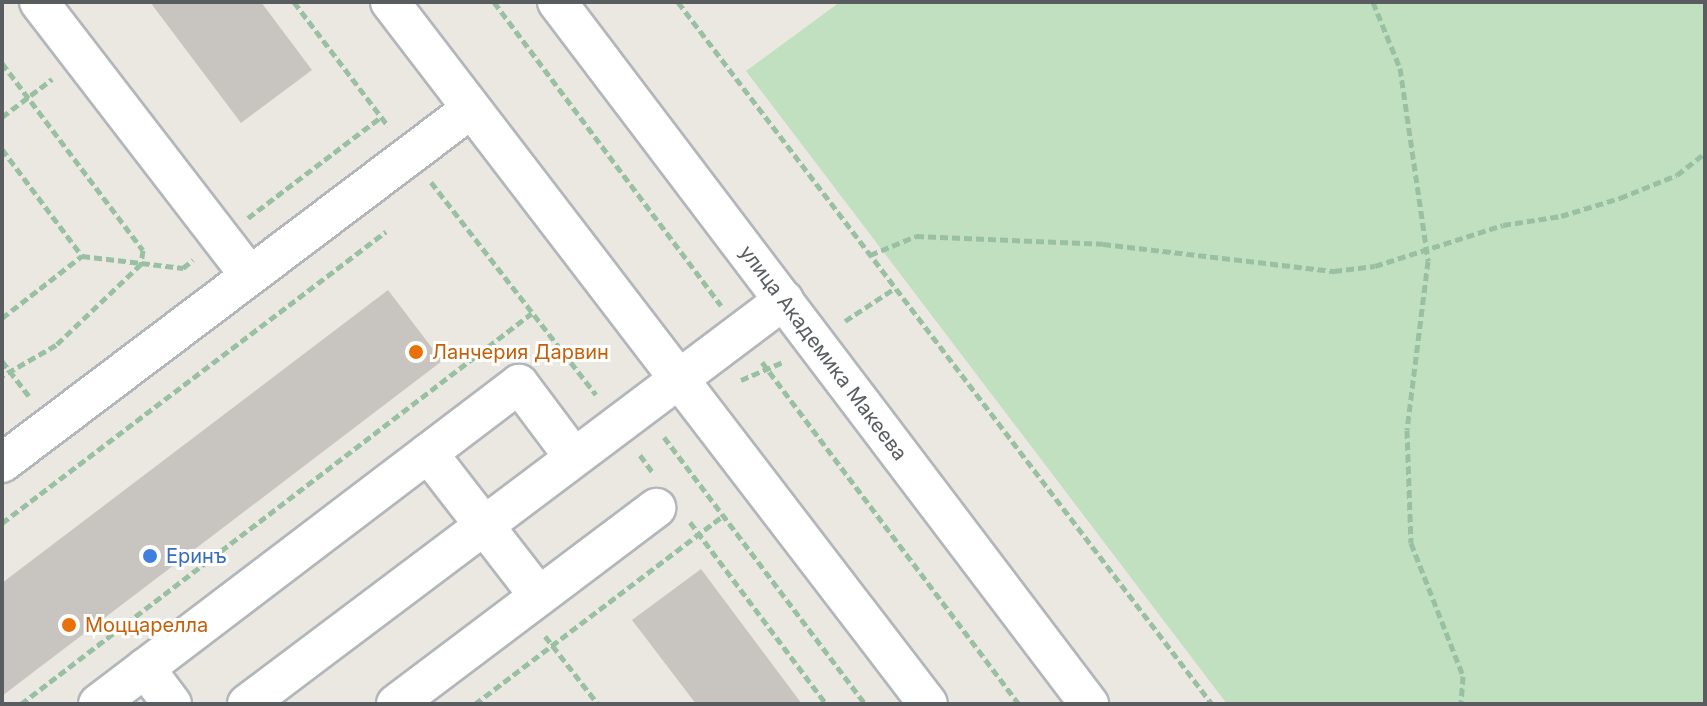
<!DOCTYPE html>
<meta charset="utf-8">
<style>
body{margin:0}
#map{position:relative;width:1707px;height:706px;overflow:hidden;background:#ebe8e1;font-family:Inter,sans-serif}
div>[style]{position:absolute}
.green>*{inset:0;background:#c0e0c0}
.building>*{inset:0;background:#c8c5c0}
.path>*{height:5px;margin-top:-2.5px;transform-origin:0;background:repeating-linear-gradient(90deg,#9ac0a4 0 8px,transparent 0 12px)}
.roads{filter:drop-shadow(2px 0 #b3b6ba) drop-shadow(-2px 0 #b3b6ba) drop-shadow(0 2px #b3b6ba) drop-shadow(0 -2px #b3b6ba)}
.minor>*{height:38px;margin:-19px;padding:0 19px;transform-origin:19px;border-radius:19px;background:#fff}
.dots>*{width:22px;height:22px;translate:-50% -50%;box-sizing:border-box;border:4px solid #fff;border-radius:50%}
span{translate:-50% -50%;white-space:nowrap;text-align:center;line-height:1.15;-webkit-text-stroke:6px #fff;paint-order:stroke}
.food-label{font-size:20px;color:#c56008}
.left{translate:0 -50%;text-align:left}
.street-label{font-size:20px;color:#595d60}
.shop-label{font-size:20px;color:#366cbe}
.frame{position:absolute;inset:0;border:4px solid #595d60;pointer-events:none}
</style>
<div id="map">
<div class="green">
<i style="clip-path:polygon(840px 2px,1705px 2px,1705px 704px,1227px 704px,746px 71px)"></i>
</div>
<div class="building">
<i style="clip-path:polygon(150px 2px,261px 2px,312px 70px,241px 123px)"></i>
<i style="clip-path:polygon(388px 290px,442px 361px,2px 696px,2px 583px)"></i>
<i style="clip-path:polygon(701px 569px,802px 704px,696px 704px,632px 620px)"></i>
</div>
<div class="path">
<i style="left:294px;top:2px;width:156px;rotate:52.8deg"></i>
<i style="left:494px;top:2px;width:379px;rotate:53.2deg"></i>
<i style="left:678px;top:2px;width:882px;rotate:52.74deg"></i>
<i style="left:1373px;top:2px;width:71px;rotate:67.8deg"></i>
<i style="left:1400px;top:68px;width:195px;rotate:81.7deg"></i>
<i style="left:1428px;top:261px;width:170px;rotate:97.1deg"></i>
<i style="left:1407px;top:430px;width:113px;rotate:88deg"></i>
<i style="left:1411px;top:543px;width:143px;rotate:68.6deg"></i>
<i style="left:1463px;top:676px;width:28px;rotate:94deg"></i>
<i style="left:2px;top:63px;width:234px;rotate:53deg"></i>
<i style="left:143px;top:250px;width:14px;rotate:98deg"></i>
<i style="left:141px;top:264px;width:117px;rotate:136.4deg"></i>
<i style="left:56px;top:345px;width:62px;rotate:150.1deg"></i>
<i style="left:2px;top:117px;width:63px;rotate:-37.2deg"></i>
<i style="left:2px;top:149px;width:134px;rotate:53.2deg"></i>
<i style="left:431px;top:182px;width:269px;rotate:52.2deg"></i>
<i style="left:248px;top:218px;width:167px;rotate:-37.2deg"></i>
<i style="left:870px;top:255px;width:50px;rotate:-22.4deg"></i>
<i style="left:916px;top:236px;width:187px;rotate:2.4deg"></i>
<i style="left:1103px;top:244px;width:233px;rotate:6.7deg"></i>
<i style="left:1334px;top:271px;width:41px;rotate:-7deg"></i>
<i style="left:1375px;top:266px;width:134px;rotate:-17.8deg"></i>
<i style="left:1503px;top:225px;width:59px;rotate:-8.8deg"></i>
<i style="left:1561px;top:216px;width:62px;rotate:-17deg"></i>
<i style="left:1620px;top:198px;width:61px;rotate:-22deg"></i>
<i style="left:1677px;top:175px;width:36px;rotate:-38deg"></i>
<i style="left:2px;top:318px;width:101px;rotate:-37.8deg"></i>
<i style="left:82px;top:256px;width:102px;rotate:6.8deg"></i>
<i style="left:183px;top:268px;width:13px;rotate:-39deg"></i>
<i style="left:845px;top:321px;width:60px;rotate:-33.4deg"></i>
<i style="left:2px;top:361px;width:44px;rotate:52.4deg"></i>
<i style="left:762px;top:362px;width:428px;rotate:53.1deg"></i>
<i style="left:741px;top:380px;width:46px;rotate:-23.2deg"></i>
<i style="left:664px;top:437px;width:334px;rotate:53deg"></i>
<i style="left:640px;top:455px;width:22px;rotate:54deg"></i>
<i style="left:690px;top:522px;width:227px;rotate:53.2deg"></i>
<i style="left:2px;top:523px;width:482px;rotate:-37.2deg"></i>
<i style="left:545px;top:636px;width:86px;rotate:52.1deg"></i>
<i style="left:21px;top:704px;width:643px;rotate:-37.42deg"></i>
<i style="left:475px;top:704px;width:311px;rotate:-37.2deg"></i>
</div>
<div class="roads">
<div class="minor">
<i style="left:39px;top:2px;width:344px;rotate:52.4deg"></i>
<i style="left:390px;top:2px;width:884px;rotate:52.53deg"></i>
<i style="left:557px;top:2px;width:881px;rotate:52.84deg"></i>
<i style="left:428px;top:453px;width:181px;rotate:52.2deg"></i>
<i style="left:2px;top:463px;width:588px;rotate:-37.05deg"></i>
<i style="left:145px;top:668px;width:45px;rotate:53.1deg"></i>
<i style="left:98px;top:704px;width:529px;rotate:-37.24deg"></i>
<i style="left:519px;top:384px;width:90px;rotate:53.1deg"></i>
<i style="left:247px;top:704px;width:672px;rotate:-36.96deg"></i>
<i style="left:396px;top:704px;width:326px;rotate:-37deg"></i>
</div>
</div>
<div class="dots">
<i style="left:416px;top:352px;background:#e8710a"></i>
<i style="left:150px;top:556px;background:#3f7fe0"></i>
<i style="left:69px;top:625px;background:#e8710a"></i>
</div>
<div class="food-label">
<span class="left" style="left:432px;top:352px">Ланчерия Дарвин</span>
<span class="left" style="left:85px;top:625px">Моццарелла</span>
</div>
<div class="street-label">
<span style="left:823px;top:353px;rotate:53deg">улица Академика Макеева</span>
</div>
<div class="shop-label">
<span class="left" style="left:166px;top:556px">Еринъ</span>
</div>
<div class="frame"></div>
</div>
